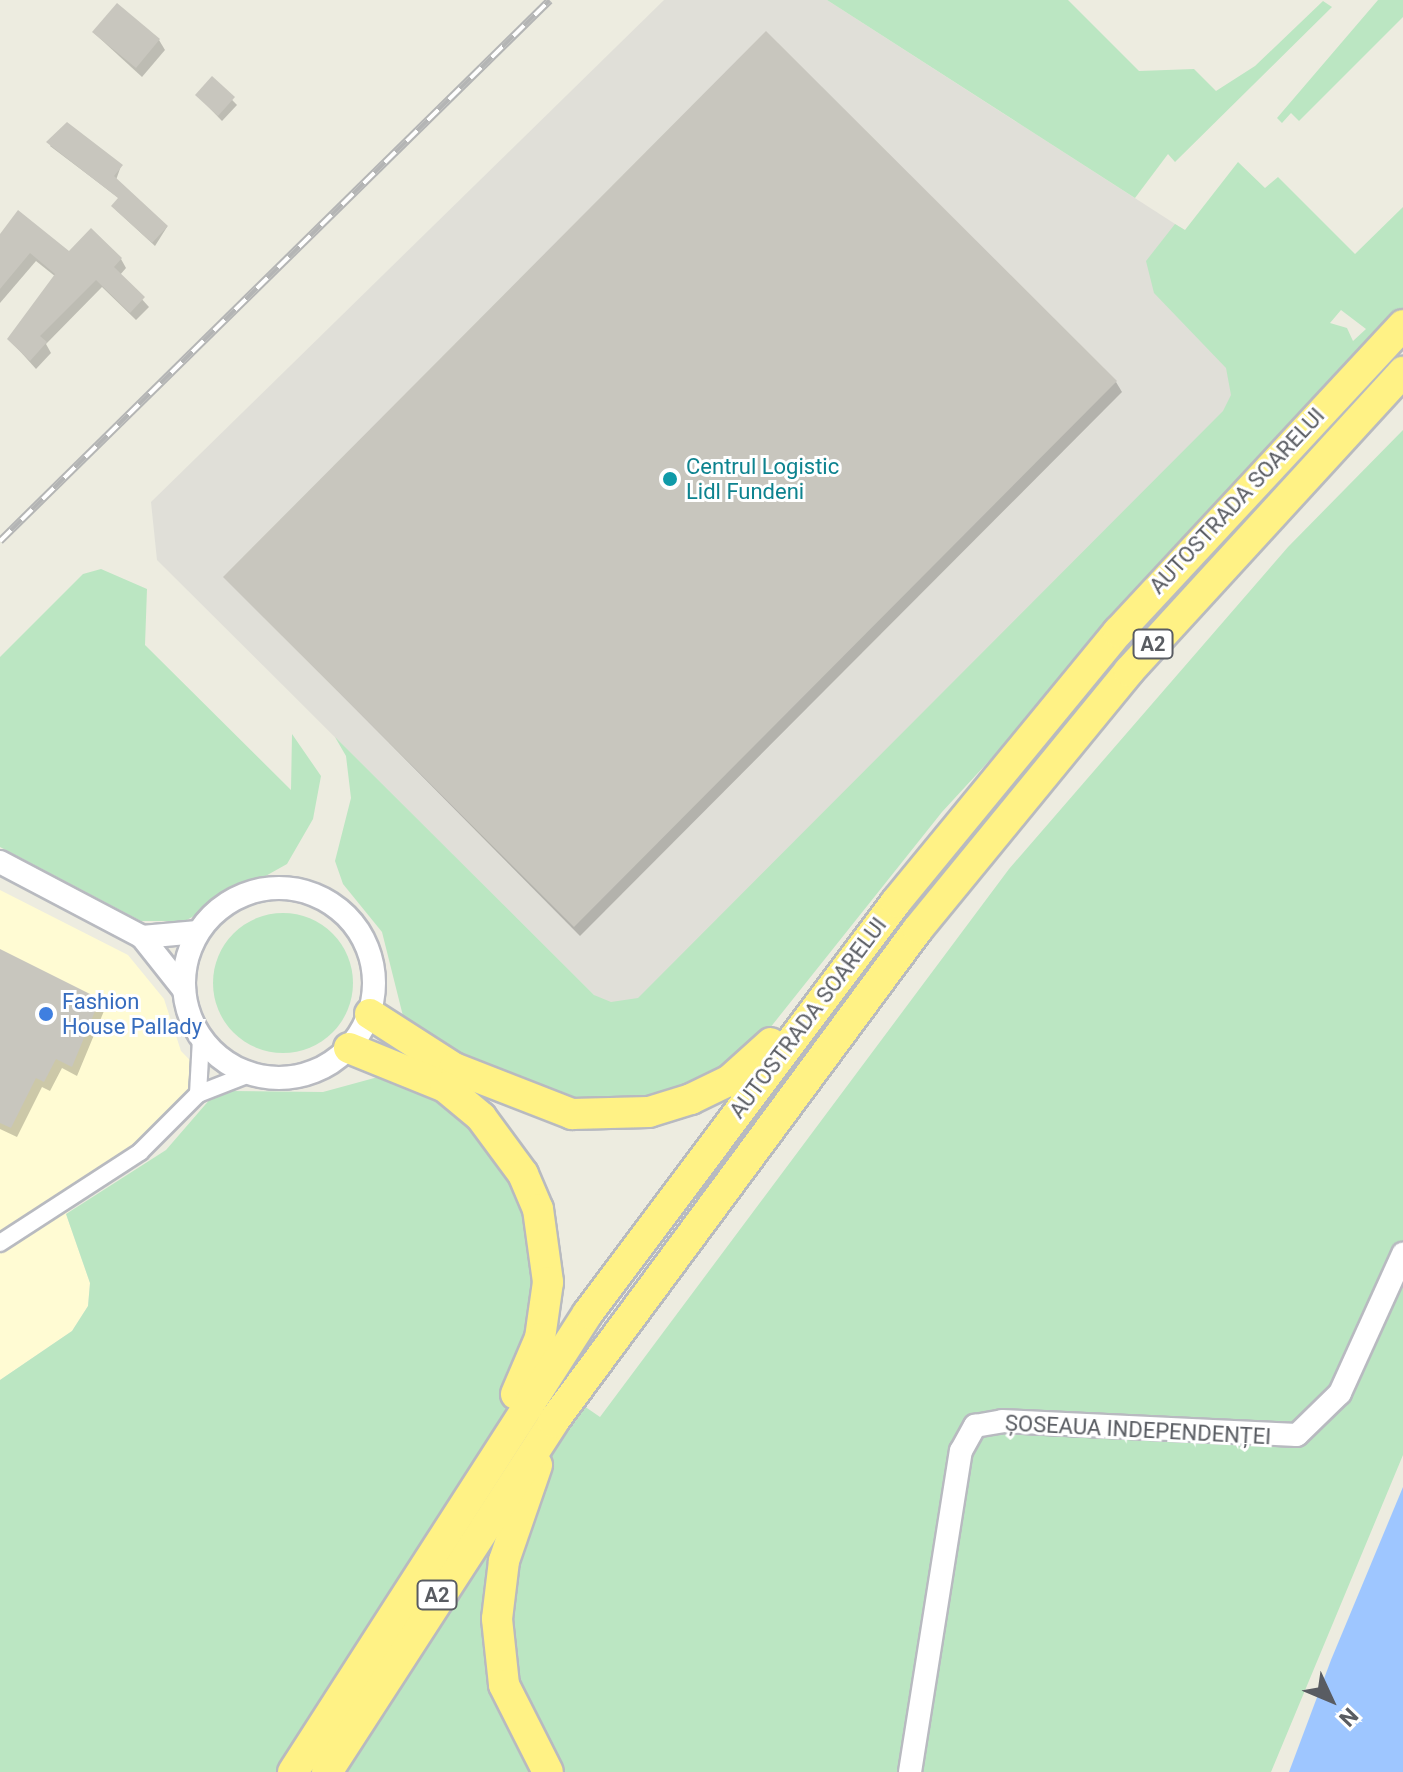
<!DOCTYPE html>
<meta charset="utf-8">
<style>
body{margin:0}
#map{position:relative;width:1403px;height:1772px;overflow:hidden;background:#edece0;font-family:Roboto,sans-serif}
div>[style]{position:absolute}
.commercial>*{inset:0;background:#fffbd3}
.industrial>*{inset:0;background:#e0dfd8}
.green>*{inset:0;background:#bbe6c2}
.round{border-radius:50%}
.water>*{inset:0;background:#9ec6ff}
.shadow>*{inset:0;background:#0003}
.building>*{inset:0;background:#c8c6be}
.roads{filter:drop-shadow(2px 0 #b8bac0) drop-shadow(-2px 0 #b8bac0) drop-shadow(0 2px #b8bac0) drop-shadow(0 -2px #b8bac0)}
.street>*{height:16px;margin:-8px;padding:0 8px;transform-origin:8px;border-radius:8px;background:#fff}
.secondary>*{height:22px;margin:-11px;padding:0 11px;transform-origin:11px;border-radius:11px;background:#fff}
.secondary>.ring{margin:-11px;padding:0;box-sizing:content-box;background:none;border:22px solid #fff;border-radius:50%}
.highway>*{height:30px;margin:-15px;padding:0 15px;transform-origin:15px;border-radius:15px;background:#fff285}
.rail>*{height:8px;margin-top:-4px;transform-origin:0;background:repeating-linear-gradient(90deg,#fff 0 15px,#b4b5b5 0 30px);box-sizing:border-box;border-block:2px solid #b4b5b5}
.dots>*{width:22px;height:22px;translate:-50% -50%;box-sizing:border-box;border:4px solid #fff;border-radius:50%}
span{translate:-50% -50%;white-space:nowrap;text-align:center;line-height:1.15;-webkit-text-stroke:6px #fff;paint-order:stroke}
.shield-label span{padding:2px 6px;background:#fff;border:2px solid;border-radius:6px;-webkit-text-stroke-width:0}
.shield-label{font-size:20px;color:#595c62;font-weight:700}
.culture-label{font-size:22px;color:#0d838f}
.left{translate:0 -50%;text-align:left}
.street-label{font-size:22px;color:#595c62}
.shop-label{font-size:22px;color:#366cbe}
.north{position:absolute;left:1291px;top:1660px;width:80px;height:80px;-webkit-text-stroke:6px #fff;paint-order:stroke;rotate:134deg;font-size:22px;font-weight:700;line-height:32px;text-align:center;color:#595c62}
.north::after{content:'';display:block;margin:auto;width:28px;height:36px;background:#595c62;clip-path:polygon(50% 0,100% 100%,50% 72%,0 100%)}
</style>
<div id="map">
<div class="commercial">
<i style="clip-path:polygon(0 890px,128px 955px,164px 999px,181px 1051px,213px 1084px,66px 1214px,90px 1283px,88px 1306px,72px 1331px,0 1380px)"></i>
</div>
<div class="industrial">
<i style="clip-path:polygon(664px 0,827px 0,1329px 323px,627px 1028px,157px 560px,151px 502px)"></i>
</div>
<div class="green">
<i style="clip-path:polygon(827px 0,1068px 0,1139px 71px,1194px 69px,1216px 91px,1255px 66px,1323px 1px,1332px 7px,1175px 162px,1168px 154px,1135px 198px)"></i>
<i style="clip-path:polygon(1378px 0,1403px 0,1403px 17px,1299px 121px,1291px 113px,1282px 123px,1277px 118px)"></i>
<i style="clip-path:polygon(evenodd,1238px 162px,1265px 188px,1278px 177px,1355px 254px,1403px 207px,1403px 311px,942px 812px,746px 1058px,655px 1102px,561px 1102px,457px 1059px,404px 1020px,382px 932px,343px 884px,335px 861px,351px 798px,346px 756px,335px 737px,594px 995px,611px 1002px,638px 998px,1223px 411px,1231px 395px,1226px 368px,1154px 293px,1146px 261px,1175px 224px,1185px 230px,1238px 162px,1341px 310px,1366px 329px,1353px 341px,1347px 328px,1330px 323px,1341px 310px)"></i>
<i style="clip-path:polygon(1403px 430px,1403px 1455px,1271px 1772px,0 1772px,0 1380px,72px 1331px,88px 1306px,90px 1283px,66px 1214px,166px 1150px,211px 1098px,229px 1091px,323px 1092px,389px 1074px,434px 1094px,494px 1150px,523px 1205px,531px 1243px,535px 1305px,523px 1364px,600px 1417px,1009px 869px,1288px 547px)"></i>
<i style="clip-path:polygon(101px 569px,147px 589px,145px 645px,291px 790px,292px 734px,321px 776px,313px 819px,287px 864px,185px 921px,141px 921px,0 847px,0 657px,83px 574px)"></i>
<i class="round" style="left:213px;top:913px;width:140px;height:140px"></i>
</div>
<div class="water">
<i style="clip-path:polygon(1403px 1487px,1403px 1772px,1289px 1772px,1331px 1660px)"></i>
</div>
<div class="shadow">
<i style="clip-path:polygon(94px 33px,159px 40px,165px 50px,142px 77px)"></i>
<i style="clip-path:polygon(212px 79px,237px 105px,222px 121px,197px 95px)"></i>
<i style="clip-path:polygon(67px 124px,121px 166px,116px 180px,167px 227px,155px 246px,116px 210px,120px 199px,50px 146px)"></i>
<i style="clip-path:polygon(91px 231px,121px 259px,126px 268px,120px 275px,149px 307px,136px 320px,102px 287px,46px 344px,51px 353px,36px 369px,9px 339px,56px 277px,36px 261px,0 303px,0 237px,70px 254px)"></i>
<i style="clip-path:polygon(1116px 382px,1122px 392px,580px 936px,225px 577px)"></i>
<i style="clip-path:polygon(0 951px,98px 1001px,104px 1011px,77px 1076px,62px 1068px,50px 1091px,42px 1087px,17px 1137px,0 1129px)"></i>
</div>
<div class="building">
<i style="clip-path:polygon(117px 3px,160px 39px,136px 68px,92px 32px)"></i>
<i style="clip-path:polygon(766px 31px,1117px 381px,574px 927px,223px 577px)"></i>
<i style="clip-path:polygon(212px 76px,235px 97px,218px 116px,195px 95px)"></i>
<i style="clip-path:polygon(67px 122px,123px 165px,114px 176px,168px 226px,152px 243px,111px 206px,118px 198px,46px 142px)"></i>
<i style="clip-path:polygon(18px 210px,69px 251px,91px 228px,122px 258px,114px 267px,145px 297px,130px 313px,96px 280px,40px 336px,47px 342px,30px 361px,7px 339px,55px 274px,30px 253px,0 289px,0 234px)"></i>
<i style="clip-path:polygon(0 949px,100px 999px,72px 1067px,56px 1059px,44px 1082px,36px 1078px,11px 1128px,0 1123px)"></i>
</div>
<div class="roads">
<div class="street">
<i style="left:198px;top:1094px;width:55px;rotate:-86.9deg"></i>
<i style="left:0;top:1243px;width:167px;rotate:-33deg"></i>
<i style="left:140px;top:1152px;width:82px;rotate:-45deg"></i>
<i style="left:198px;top:1094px;width:55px;rotate:-21.4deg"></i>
</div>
<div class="secondary">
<i style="left:0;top:862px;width:161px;rotate:27.8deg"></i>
<i style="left:142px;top:937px;width:68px;rotate:51.6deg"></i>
<i class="ring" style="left:184px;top:888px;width:168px;height:168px"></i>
<i style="left:142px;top:937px;width:56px;rotate:-5.1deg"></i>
<i style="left:910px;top:1772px;width:325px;rotate:-81deg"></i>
<i style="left:961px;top:1451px;width:29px;rotate:-61deg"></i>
<i style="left:975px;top:1426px;width:27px;rotate:-10deg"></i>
<i style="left:1002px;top:1421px;width:295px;rotate:2.7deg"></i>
<i style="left:1297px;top:1435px;width:60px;rotate:-44.3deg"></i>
<i style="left:1340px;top:1393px;width:153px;rotate:-65.6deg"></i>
</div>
<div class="highway">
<i style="left:370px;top:1014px;width:100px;rotate:32.7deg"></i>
<i style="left:454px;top:1068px;width:127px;rotate:21.3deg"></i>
<i style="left:572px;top:1114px;width:77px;rotate:-1.5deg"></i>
<i style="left:649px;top:1112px;width:44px;rotate:-17.2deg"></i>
<i style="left:691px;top:1099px;width:43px;rotate:-26deg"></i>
<i style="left:730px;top:1080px;width:55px;rotate:-42.1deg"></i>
<i style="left:349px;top:1048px;width:104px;rotate:22.1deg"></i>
<i style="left:445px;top:1087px;width:47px;rotate:39.8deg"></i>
<i style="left:481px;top:1117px;width:71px;rotate:53.6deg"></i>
<i style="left:523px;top:1174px;width:38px;rotate:67deg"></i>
<i style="left:538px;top:1209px;width:74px;rotate:82.2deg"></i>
<i style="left:548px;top:1282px;width:57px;rotate:98.1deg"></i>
<i style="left:540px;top:1338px;width:61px;rotate:113.2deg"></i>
<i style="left:537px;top:1465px;width:102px;rotate:109deg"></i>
<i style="left:504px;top:1561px;width:58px;rotate:96.9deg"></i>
<i style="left:497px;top:1619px;width:66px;rotate:83.9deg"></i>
<i style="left:504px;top:1685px;width:97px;rotate:63.2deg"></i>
<i style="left:293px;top:1772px;width:546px;rotate:-57.27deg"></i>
<i style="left:588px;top:1313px;width:514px;rotate:-53.15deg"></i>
<i style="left:896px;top:902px;width:350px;rotate:-50.6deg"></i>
<i style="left:1118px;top:632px;width:419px;rotate:-47.1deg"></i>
<i style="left:327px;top:1772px;width:417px;rotate:-57.1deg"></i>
<i style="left:553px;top:1422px;width:613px;rotate:-53.49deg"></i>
<i style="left:918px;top:929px;width:333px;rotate:-50.7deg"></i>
<i style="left:1129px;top:671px;width:406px;rotate:-47.5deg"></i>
</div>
</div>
<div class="rail">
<i style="left:0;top:541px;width:771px;rotate:-44.53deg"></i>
</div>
<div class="dots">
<i style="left:670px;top:479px;background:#0f9aa8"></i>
<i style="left:46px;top:1014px;background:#3f7fe0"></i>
</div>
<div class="shield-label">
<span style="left:1153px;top:644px">A2</span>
<span style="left:437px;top:1595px">A2</span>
</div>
<div class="culture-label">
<span class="left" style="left:686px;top:479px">Centrul Logistic<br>Lidl Fundeni</span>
</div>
<div class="street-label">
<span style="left:1237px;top:501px;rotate:-47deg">AUTOSTRADA SOARELUI</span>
<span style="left:808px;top:1018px;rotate:-53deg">AUTOSTRADA SOARELUI</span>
<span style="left:1138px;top:1430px;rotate:3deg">ȘOSEAUA INDEPENDENȚEI</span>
</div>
<div class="shop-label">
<span class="left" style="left:62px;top:1014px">Fashion<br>House Pallady</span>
</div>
<div class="north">N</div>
</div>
